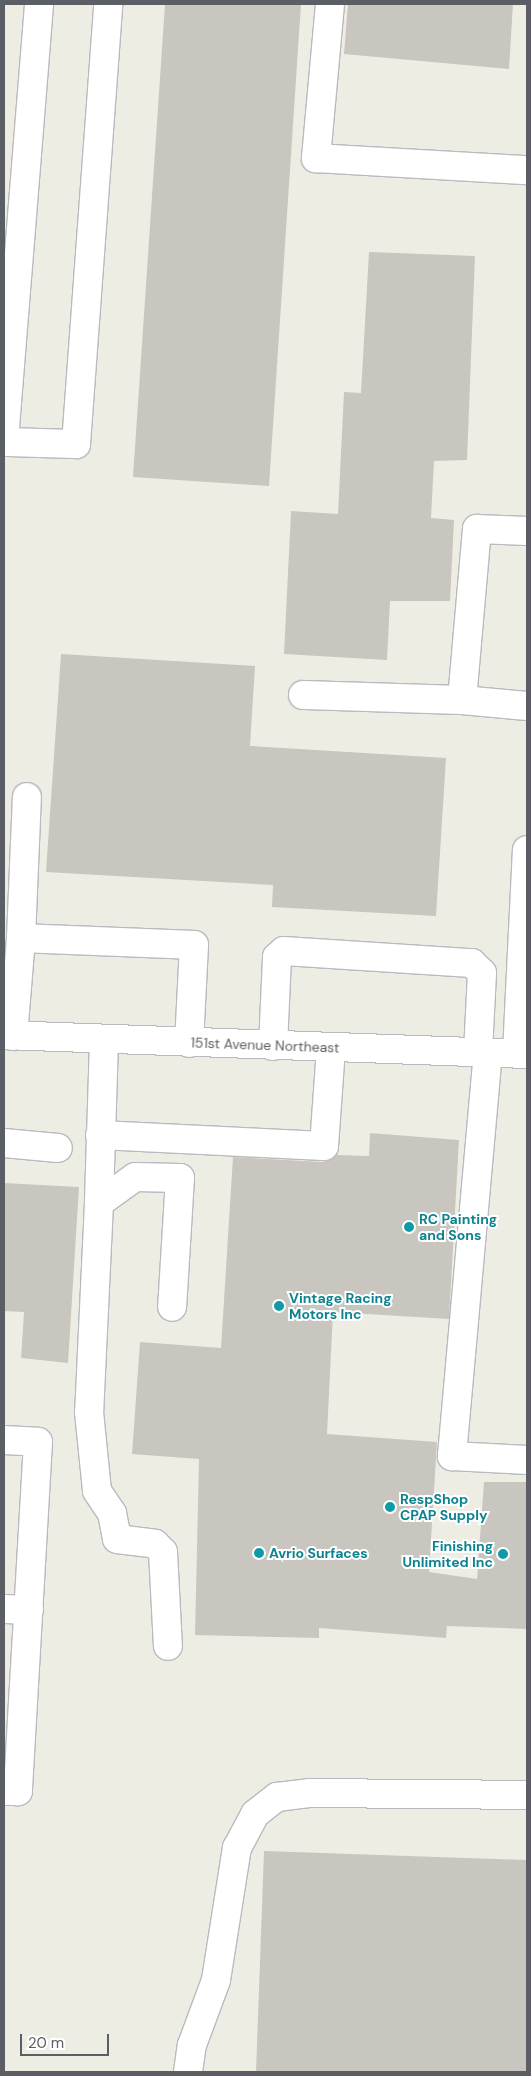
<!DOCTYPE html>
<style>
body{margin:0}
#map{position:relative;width:531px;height:2076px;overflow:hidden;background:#eeede3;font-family:"DM Sans",sans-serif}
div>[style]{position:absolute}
.building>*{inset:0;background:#c9c6c0}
.roads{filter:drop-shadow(1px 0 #b8bac0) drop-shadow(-1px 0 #b8bac0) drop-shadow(0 1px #b8bac0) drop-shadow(0 -1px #b8bac0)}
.minor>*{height:28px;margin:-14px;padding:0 14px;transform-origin:14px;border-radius:14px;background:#fff}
.dots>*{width:14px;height:14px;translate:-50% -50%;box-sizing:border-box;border:2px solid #fff;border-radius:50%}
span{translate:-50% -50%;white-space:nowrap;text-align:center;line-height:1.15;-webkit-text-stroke:4px #fff;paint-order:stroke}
.street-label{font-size:14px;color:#5b5e64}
.culture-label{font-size:14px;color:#0d838f;font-weight:700}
.left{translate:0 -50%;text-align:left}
.right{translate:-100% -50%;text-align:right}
.frame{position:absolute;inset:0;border:5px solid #5b5e64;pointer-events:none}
.scale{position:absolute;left:20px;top:2034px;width:89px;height:22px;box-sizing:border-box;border:2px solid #5b5e64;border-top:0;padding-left:6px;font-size:15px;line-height:18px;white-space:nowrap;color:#5b5e64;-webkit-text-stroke:4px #fff;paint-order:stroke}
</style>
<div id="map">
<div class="building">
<i style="clip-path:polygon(165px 4px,301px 4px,269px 486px,133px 477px)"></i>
<i style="clip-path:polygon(348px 4px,513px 4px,509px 69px,344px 54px)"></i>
<i style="clip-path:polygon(369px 252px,475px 256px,467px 460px,434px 461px,431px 518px,454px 520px,450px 601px,390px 601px,387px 660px,284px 654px,291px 511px,338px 514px,344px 392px,361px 393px)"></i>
<i style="clip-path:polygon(61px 654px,255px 666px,250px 746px,446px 758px,436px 916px,272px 907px,273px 885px,46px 872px)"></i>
<i style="clip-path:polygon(370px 1133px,459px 1140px,449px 1319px,333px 1312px,327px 1434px,437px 1442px,429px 1572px,477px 1579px,484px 1482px,527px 1482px,527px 1629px,447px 1626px,446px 1638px,319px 1628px,319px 1638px,195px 1635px,199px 1459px,132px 1454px,140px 1342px,221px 1348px,233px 1157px,323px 1162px,337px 1155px,369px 1156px)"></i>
<i style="clip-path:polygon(4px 1183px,79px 1187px,68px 1363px,21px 1358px,24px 1312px,4px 1311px)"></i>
<i style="clip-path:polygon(264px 1851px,527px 1860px,527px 2072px,256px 2072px)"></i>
</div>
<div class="roads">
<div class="minor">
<i style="left:330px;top:4px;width:155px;rotate:95.2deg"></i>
<i style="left:316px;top:158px;width:211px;rotate:3.3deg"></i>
<i style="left:4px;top:440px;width:437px;rotate:-85.4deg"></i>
<i style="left:4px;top:442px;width:72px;rotate:1.6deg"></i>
<i style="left:76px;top:444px;width:441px;rotate:-85.8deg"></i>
<i style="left:303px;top:695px;width:159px;rotate:1.8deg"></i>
<i style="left:462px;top:700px;width:172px;rotate:-85deg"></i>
<i style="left:477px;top:529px;width:50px;rotate:2.3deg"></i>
<i style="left:462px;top:700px;width:65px;rotate:5.3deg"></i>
<i style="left:21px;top:938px;width:141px;rotate:-87.6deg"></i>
<i style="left:4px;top:1035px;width:523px;rotate:2.08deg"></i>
<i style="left:13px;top:1036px;width:98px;rotate:-85.3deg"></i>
<i style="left:21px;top:938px;width:173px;rotate:2.3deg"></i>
<i style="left:194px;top:945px;width:98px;rotate:92.9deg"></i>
<i style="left:104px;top:1041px;width:162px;rotate:91.8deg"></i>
<i style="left:99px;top:1203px;width:44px;rotate:-35.8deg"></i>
<i style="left:135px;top:1177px;width:45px;rotate:1.3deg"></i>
<i style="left:180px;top:1178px;width:129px;rotate:93.5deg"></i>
<i style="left:273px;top:1046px;width:89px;rotate:-87.4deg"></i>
<i style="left:277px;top:957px;width:9px;rotate:-41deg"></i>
<i style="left:284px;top:951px;width:188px;rotate:3.7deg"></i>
<i style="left:472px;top:963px;width:14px;rotate:45deg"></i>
<i style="left:482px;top:973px;width:79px;rotate:92.9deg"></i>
<i style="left:488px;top:1052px;width:406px;rotate:95.1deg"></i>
<i style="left:452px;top:1456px;width:75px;rotate:3.1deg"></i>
<i style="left:517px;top:1053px;width:203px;rotate:-87.2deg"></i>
<i style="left:100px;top:1135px;width:224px;rotate:2.8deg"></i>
<i style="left:324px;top:1146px;width:98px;rotate:-85.9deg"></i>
<i style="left:4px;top:1143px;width:54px;rotate:5.3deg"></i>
<i style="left:99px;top:1203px;width:209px;rotate:92.7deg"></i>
<i style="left:89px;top:1412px;width:79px;rotate:84.2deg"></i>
<i style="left:97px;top:1491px;width:27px;rotate:56deg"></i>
<i style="left:112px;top:1513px;width:26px;rotate:79deg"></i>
<i style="left:117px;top:1539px;width:38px;rotate:7deg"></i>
<i style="left:155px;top:1544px;width:11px;rotate:45deg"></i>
<i style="left:163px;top:1552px;width:94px;rotate:87deg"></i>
<i style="left:4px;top:1440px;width:34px;rotate:3deg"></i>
<i style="left:38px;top:1442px;width:350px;rotate:93.3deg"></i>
<i style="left:18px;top:1791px;width:14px;rotate:180deg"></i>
<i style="left:4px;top:1609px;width:25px;rotate:2deg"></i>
<i style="left:188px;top:2072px;width:27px;rotate:-82deg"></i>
<i style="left:192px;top:2045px;width:69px;rotate:-69.7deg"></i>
<i style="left:216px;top:1980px;width:134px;rotate:-81deg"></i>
<i style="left:237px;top:1848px;width:38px;rotate:-62deg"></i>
<i style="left:255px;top:1814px;width:28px;rotate:-38deg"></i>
<i style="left:277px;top:1797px;width:32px;rotate:-7deg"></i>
<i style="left:309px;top:1793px;width:218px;rotate:0.5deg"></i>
</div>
</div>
<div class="dots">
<i style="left:409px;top:1227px;background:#0f9aa8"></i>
<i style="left:279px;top:1306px;background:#0f9aa8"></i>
<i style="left:390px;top:1507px;background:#0f9aa8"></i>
<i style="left:259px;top:1553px;background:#0f9aa8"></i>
<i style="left:503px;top:1554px;background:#0f9aa8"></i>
</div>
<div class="street-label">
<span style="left:265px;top:1045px;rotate:2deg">151st Avenue Northeast</span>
</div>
<div class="culture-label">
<span class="left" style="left:419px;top:1227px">RC Painting<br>and Sons</span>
<span class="left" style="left:289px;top:1306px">Vintage Racing<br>Motors Inc</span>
<span class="left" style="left:400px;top:1507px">RespShop<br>CPAP Supply</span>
<span class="right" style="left:493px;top:1554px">Finishing<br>Unlimited Inc</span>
<span class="left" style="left:269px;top:1553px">Avrio Surfaces</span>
</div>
<div class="frame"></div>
<div class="scale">20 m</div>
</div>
